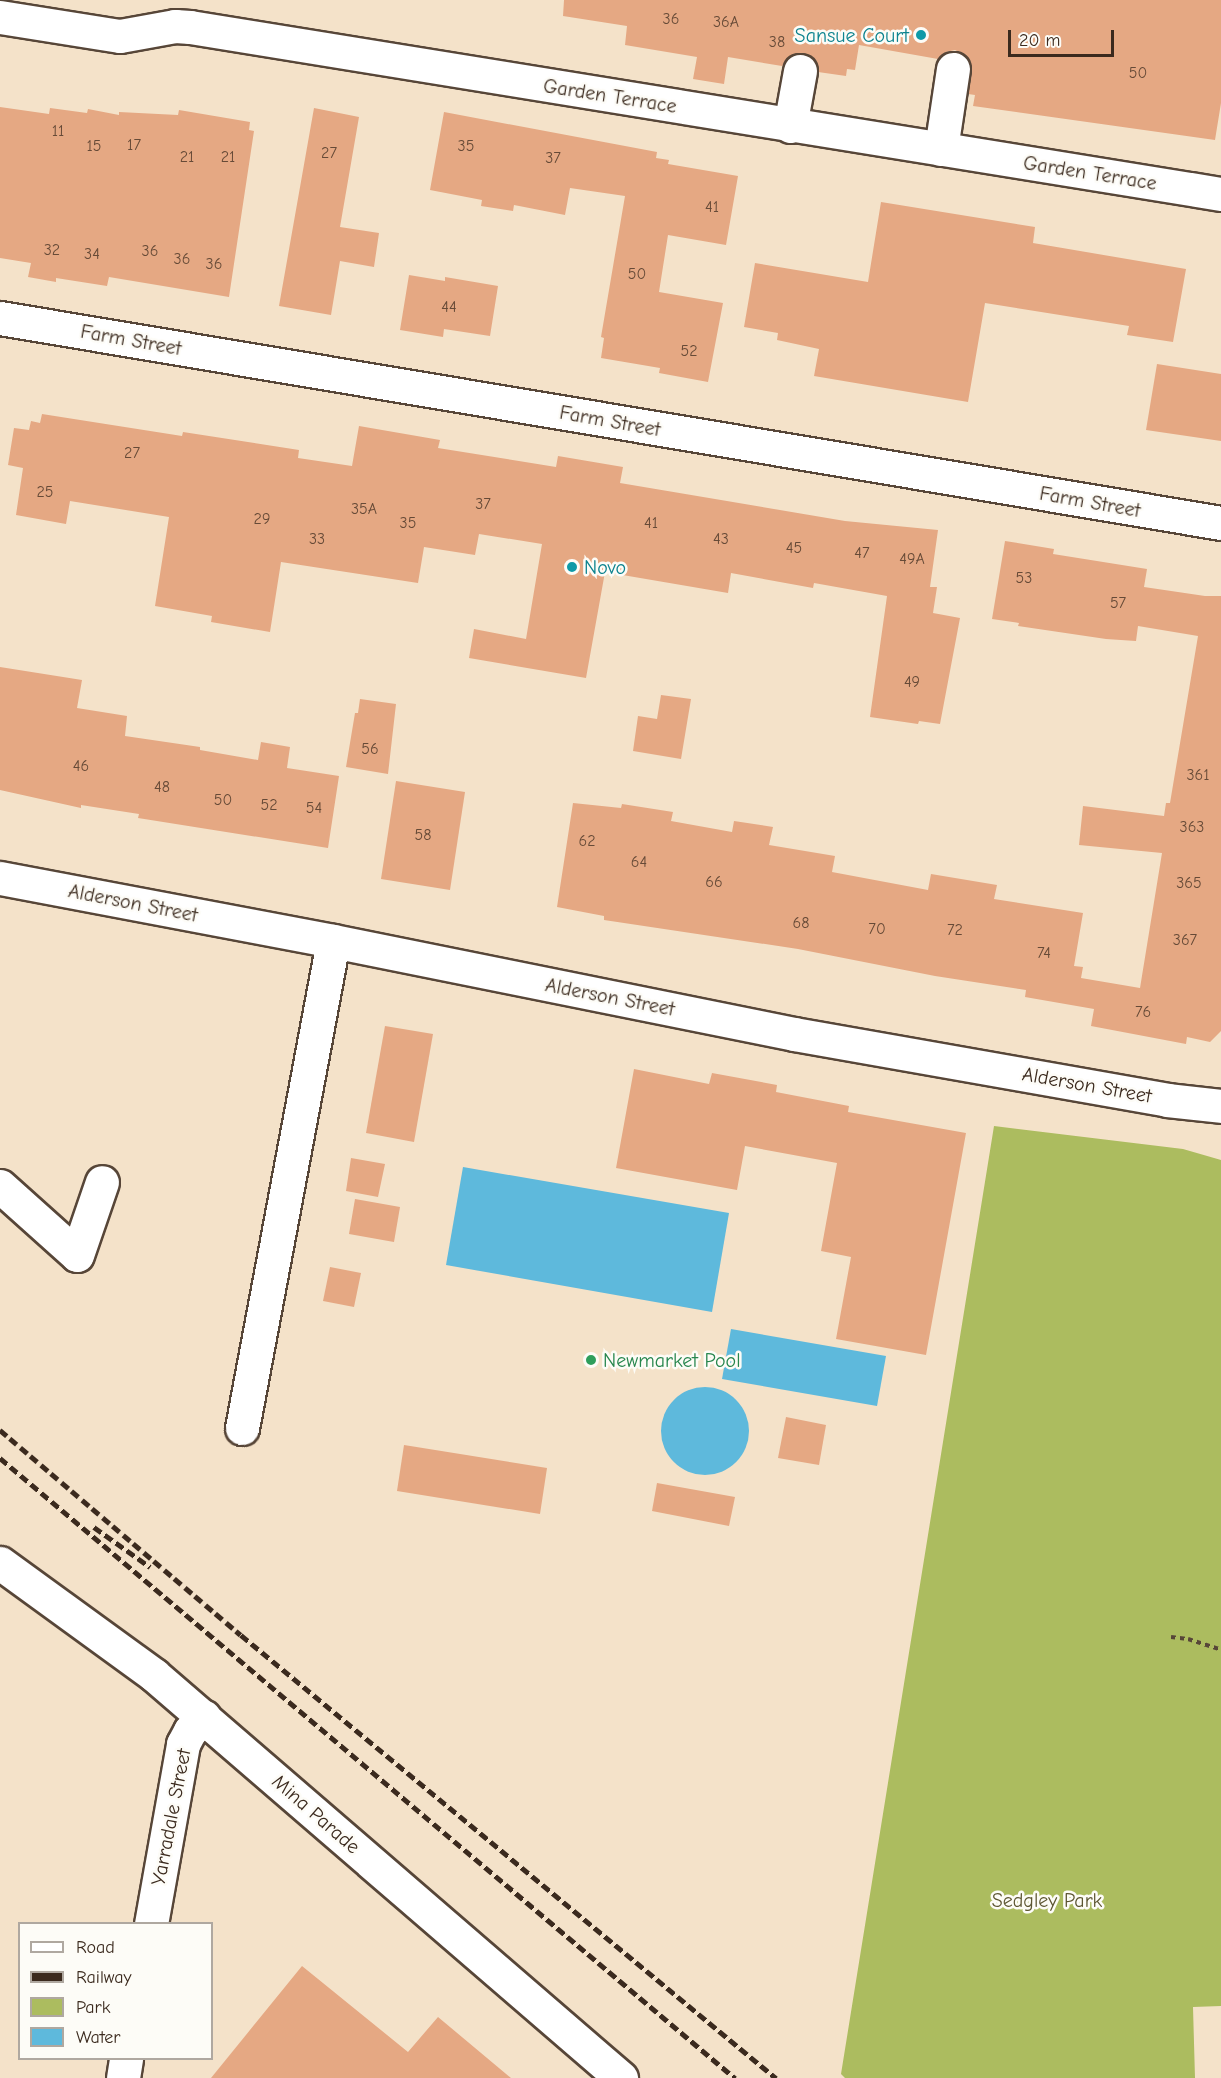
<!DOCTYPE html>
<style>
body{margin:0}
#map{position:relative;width:1221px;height:2078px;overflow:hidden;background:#f4e2c9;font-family:"Comic Neue",sans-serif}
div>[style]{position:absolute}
.green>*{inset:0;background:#acbc5f}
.water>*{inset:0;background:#5eb9dc}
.round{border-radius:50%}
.building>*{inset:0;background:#e5a883}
.path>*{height:4px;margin-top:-2px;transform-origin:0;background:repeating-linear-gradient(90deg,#574638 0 4.5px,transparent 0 9px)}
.roads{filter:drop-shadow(2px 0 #574638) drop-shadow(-2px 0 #574638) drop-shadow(0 2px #574638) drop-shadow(0 -2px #574638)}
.minor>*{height:33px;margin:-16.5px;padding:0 16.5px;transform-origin:16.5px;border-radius:16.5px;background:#fff}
.rail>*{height:4.5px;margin-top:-2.25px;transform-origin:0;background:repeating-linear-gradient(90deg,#3b2a1e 0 9px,transparent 0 13.5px)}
.dots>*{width:16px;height:16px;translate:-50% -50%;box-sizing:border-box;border:3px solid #fdfcf7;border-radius:50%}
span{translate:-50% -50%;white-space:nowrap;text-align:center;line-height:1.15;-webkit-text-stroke:5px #fdfcf7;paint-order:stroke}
.number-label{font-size:16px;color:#664a37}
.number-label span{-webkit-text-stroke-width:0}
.culture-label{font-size:20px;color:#0d838f}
.right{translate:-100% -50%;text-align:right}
.left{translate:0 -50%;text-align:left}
.street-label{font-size:20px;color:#3b2a1e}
.leisure-label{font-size:20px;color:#27864d}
.park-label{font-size:20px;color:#5d5632}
.legend{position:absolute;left:18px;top:1922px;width:195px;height:138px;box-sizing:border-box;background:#fdfcf7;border:2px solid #afa8a0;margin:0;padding:8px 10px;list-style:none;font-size:18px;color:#3b2a1e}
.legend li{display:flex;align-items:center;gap:12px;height:30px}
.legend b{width:30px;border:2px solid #afa8a0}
.scale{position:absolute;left:1008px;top:30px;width:106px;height:27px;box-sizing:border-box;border:3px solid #3b2a1e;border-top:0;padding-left:8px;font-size:18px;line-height:21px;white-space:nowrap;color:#3b2a1e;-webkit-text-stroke:4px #fdfcf7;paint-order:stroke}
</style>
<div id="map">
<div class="green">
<i style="clip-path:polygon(994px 1126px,1183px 1149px,1221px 1160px,1221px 2006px,1193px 2007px,1195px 2078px,845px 2078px,841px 2074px)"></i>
</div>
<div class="water">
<i style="clip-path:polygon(463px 1167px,729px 1213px,712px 1312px,446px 1265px)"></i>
<i style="clip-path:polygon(731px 1329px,886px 1356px,877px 1406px,722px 1379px)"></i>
<i class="round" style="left:661px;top:1387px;width:88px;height:88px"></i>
</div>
<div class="building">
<i style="clip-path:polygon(564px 0,1221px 0,1221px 103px,1215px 140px,973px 106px,975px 95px,968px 94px,971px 63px,965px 55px,955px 50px,946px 52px,938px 59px,859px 45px,855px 70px,847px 69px,846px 76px,818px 72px,813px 57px,803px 53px,793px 54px,782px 66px,728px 57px,724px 84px,693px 79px,697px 57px,625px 45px,627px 26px,563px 16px)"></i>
<i style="clip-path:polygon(0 107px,49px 114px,50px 108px,87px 113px,88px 109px,119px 115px,119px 112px,178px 115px,179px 110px,250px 122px,249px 130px,254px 131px,229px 297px,109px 277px,107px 286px,56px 278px,56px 282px,28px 277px,31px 263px,0 258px)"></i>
<i style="clip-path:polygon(314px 108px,359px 117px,340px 227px,379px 233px,374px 267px,340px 261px,331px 315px,279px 306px)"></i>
<i style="clip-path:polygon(444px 112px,657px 152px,656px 158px,669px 160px,668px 164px,738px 176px,726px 245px,668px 235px,659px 292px,723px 303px,708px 382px,659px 373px,660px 368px,601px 358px,604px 338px,601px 337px,625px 196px,570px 188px,565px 215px,514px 205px,513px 211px,481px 206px,482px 200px,430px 190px)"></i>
<i style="clip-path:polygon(881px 202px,1035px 227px,1033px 243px,1186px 269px,1173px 342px,1127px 335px,1129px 326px,985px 303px,968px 402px,814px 376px,819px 349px,777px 340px,778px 333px,744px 327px,755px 263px,868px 282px)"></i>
<i style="clip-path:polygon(409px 275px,445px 281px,445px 277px,498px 286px,490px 336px,444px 329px,443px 337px,400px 330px)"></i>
<i style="clip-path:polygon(1157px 364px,1221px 374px,1221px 441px,1146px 430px)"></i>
<i style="clip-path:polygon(42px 414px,182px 436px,183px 432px,299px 450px,298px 458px,352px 466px,359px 426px,440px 440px,438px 448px,556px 467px,558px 456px,623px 467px,620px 483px,845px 521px,938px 530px,930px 587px,937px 587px,933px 613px,960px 618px,940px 724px,919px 721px,918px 724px,870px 717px,887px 596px,814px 583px,813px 588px,731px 573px,728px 593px,605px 572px,586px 678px,469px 658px,474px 629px,526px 639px,542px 544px,479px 534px,475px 555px,424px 547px,418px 583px,281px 562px,270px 632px,211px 622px,212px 616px,155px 606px,169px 517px,70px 501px,66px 524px,16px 515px,23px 468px,8px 465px,14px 428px,29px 430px,31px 421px,40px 423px)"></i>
<i style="clip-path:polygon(1005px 541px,1054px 549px,1053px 554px,1147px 569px,1144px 587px,1205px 596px,1221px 596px,1221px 1031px,1210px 1042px,1187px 1037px,1186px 1044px,1091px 1026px,1094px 1009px,1025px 997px,1026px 990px,935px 976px,798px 949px,604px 920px,604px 916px,557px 907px,573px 803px,621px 808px,622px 804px,673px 812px,671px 821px,732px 832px,734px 821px,773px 827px,769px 845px,835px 856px,832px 872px,928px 890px,931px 874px,997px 885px,994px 899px,1083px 913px,1074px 966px,1083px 967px,1081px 978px,1140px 988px,1162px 853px,1079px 845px,1083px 806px,1164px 816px,1166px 803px,1170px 803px,1198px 636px,1138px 626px,1136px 641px,1106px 639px,1018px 626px,1019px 623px,992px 619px)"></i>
<i style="clip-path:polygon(0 667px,82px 680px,77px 708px,127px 716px,125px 736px,200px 747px,200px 750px,258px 760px,261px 742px,290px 747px,287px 768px,339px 776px,328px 848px,138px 818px,139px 814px,81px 805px,81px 808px,0 790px)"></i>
<i style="clip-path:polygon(661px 695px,691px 699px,681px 759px,633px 751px,638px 716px,657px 719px)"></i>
<i style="clip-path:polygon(360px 699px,396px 704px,388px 774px,346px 767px,355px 713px,358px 713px)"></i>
<i style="clip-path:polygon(396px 781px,465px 792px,450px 890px,381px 879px)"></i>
<i style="clip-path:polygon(385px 1026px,433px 1034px,414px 1142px,366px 1133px)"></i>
<i style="clip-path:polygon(634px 1069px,709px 1084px,712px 1073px,777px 1085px,776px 1092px,849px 1106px,848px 1112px,966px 1133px,926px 1355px,836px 1339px,851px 1257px,821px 1251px,837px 1163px,745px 1146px,737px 1190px,616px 1168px)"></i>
<i style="clip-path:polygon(351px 1158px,385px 1164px,378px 1197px,346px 1191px)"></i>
<i style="clip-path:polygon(355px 1199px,400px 1207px,394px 1242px,349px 1234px)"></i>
<i style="clip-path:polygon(330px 1267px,361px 1273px,354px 1307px,323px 1301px)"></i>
<i style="clip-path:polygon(786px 1417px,826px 1425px,819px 1465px,778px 1458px)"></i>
<i style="clip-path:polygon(404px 1445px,547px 1468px,540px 1514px,397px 1491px)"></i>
<i style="clip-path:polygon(657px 1483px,735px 1497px,729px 1526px,652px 1511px)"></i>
<i style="clip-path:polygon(302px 1966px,408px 2052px,438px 2017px,511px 2078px,211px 2078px)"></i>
</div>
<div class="path">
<i style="left:1171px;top:1637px;width:17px;rotate:7deg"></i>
<i style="left:1188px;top:1639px;width:35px;rotate:18deg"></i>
</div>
<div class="roads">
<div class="minor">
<i style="left:0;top:17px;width:121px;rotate:9deg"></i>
<i style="left:120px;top:36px;width:56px;rotate:-10.3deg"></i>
<i style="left:175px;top:26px;width:15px;rotate:4deg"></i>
<i style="left:190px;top:27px;width:1044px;rotate:9.2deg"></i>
<i style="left:790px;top:126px;width:56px;rotate:-79.7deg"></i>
<i style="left:941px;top:149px;width:81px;rotate:-81.5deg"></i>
<i style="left:0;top:318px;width:1238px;rotate:9.53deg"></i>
<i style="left:0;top:878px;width:339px;rotate:10.7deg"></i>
<i style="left:333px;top:941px;width:470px;rotate:11.4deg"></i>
<i style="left:794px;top:1034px;width:379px;rotate:10deg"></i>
<i style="left:1167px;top:1100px;width:54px;rotate:6.3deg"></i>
<i style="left:0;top:1186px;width:103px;rotate:41.9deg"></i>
<i style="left:77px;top:1255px;width:77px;rotate:-71.1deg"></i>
<i style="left:242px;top:1428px;width:495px;rotate:-79.4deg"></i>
<i style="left:0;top:1563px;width:190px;rotate:36deg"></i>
<i style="left:154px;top:1675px;width:617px;rotate:40.79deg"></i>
<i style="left:151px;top:1924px;width:183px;rotate:-79.9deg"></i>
<i style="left:183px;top:1744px;width:15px;rotate:-62deg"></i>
<i style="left:190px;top:1731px;width:20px;rotate:-45deg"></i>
<i style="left:123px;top:2078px;width:20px;rotate:-81deg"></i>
</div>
</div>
<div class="rail">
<i style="left:0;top:1430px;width:316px;rotate:40.4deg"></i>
<i style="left:241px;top:1635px;width:695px;rotate:39.63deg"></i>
<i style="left:0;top:1458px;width:962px;rotate:40.15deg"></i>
<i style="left:94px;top:1527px;width:69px;rotate:35.5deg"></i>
</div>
<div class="dots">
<i style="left:921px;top:35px;background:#0f9aa8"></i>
<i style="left:572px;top:567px;background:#0f9aa8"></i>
<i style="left:591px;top:1360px;background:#2e9e5b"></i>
</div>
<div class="number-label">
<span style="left:671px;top:19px">36</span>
<span style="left:726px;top:22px">36A</span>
<span style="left:777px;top:42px">38</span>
<span style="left:1138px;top:73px">50</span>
<span style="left:58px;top:131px">11</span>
<span style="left:134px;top:145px">17</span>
<span style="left:94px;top:146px">15</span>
<span style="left:466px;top:146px">35</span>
<span style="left:329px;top:153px">27</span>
<span style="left:187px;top:157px">21</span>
<span style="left:228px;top:157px">21</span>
<span style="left:553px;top:158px">37</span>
<span style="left:712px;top:207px">41</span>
<span style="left:52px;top:250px">32</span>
<span style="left:150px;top:251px">36</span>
<span style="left:92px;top:254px">34</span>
<span style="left:182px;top:259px">36</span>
<span style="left:214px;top:264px">36</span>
<span style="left:637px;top:274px">50</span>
<span style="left:449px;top:307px">44</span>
<span style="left:689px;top:351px">52</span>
<span style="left:132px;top:453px">27</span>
<span style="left:45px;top:492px">25</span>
<span style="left:483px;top:504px">37</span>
<span style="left:364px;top:509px">35A</span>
<span style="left:262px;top:519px">29</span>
<span style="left:408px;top:523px">35</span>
<span style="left:651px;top:523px">41</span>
<span style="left:317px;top:539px">33</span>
<span style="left:721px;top:539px">43</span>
<span style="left:794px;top:548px">45</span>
<span style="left:862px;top:553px">47</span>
<span style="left:912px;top:559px">49A</span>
<span style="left:1024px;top:578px">53</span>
<span style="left:1118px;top:603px">57</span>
<span style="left:912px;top:682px">49</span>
<span style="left:370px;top:749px">56</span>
<span style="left:81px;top:766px">46</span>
<span style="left:1198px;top:775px">361</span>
<span style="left:162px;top:787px">48</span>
<span style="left:223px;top:800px">50</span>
<span style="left:269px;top:805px">52</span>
<span style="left:314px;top:808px">54</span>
<span style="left:1192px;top:827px">363</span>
<span style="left:423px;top:835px">58</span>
<span style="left:587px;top:841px">62</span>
<span style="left:639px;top:862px">64</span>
<span style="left:714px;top:882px">66</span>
<span style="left:1189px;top:883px">365</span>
<span style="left:801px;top:923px">68</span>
<span style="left:877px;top:929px">70</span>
<span style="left:955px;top:930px">72</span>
<span style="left:1185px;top:940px">367</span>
<span style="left:1044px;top:953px">74</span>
<span style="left:1143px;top:1012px">76</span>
</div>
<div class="culture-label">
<span class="right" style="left:909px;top:35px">Sansue Court</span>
<span class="left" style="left:584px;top:567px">Novo</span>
</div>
<div class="street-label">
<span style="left:610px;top:96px;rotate:9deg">Garden Terrace</span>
<span style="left:1090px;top:173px;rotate:9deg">Garden Terrace</span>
<span style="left:131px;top:340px;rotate:10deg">Farm Street</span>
<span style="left:610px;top:421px;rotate:10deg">Farm Street</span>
<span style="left:1090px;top:502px;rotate:10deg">Farm Street</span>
<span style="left:133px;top:903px;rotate:11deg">Alderson Street</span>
<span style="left:610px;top:997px;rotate:11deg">Alderson Street</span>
<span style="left:1087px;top:1085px;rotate:10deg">Alderson Street</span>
<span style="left:316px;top:1814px;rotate:41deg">Mina Parade</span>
<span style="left:171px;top:1817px;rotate:-79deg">Yarradale Street</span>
</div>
<div class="leisure-label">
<span class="left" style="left:603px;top:1360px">Newmarket Pool</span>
</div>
<div class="park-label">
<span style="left:1047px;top:1900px">Sedgley Park</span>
</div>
<ul class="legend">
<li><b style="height:8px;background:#fff"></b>Road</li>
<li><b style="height:8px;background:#3b2a1e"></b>Railway</li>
<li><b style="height:16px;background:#acbc5f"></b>Park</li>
<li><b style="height:16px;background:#5eb9dc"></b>Water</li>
</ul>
<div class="scale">20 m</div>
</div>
